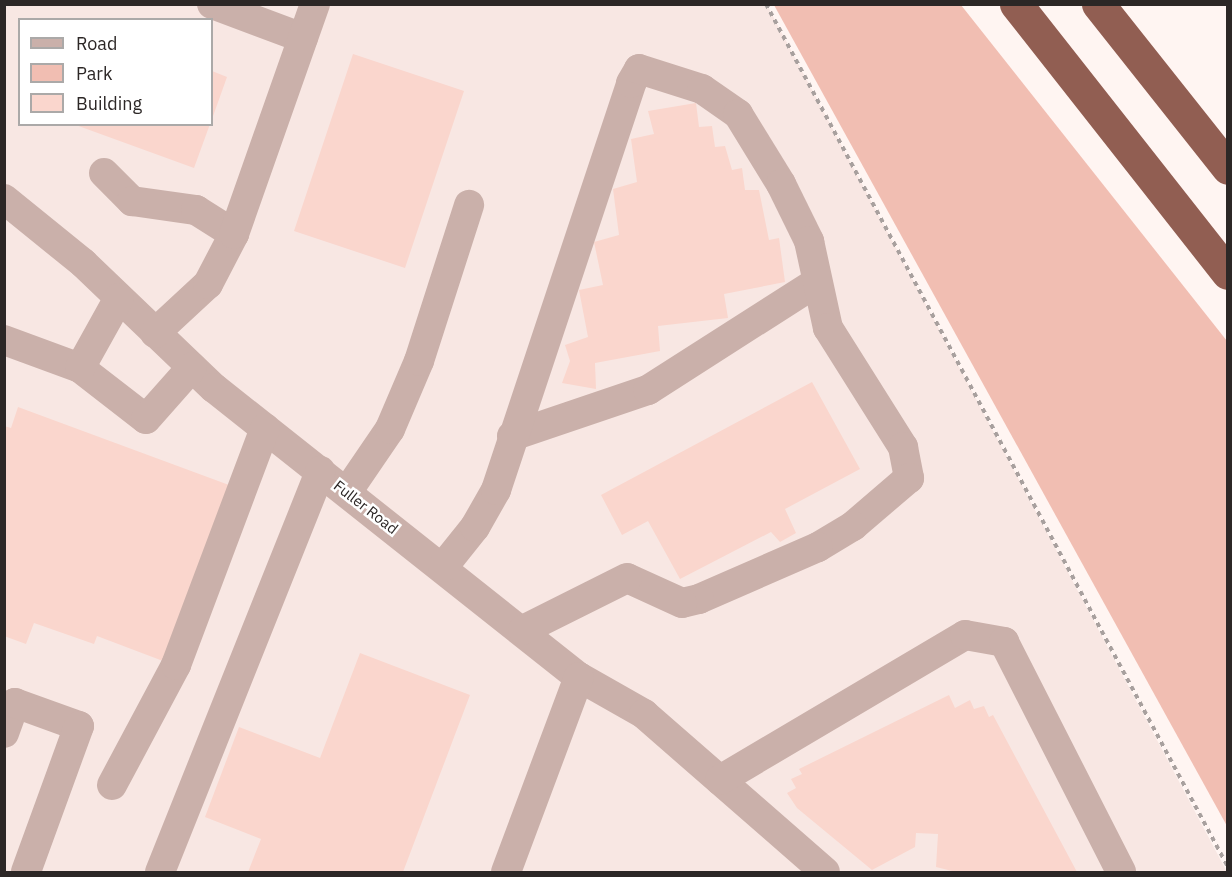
<!DOCTYPE html>
<style>
body{margin:0}
#map{position:relative;width:1232px;height:877px;overflow:hidden;background:#fff5f2;font-family:"IBM Plex Sans",sans-serif}
div>[style]{position:absolute}
.built>*{inset:0;background:#f8e7e3}
.green>*{inset:0;background:#f1beb2}
.building>*{inset:0;background:#fad6cd}
.path>*{height:4px;margin-top:-2px;transform-origin:0;background:repeating-linear-gradient(90deg,#a8a09e 0 4.5px,transparent 0 9px)}
.minor>*{height:30px;margin:-15px;padding:0 15px;transform-origin:15px;border-radius:15px;background:#cab0aa}
.highway>*{height:33px;margin:-16.5px;padding:0 16.5px;transform-origin:16.5px;border-radius:16.5px;background:#915e52}
span{translate:-50% -50%;white-space:nowrap;text-align:center;line-height:1.15;-webkit-text-stroke:5px #fff;paint-order:stroke}
.street-label{font-size:15px;color:#2c2726}
.frame{position:absolute;inset:0;border:6px solid #2c2726;pointer-events:none}
.legend{position:absolute;left:18px;top:18px;width:195px;height:108px;box-sizing:border-box;background:#fff;border:2px solid #aba9a8;margin:0;padding:8px 10px;list-style:none;font-size:18px;color:#2c2726}
.legend li{display:flex;align-items:center;gap:12px;height:30px}
.legend b{width:30px;border:2px solid #aba9a8}
</style>
<div id="map">
<div class="built">
<i style="clip-path:polygon(evenodd,5px 4px,767px 5px,1227px 872px,5px 872px,5px 4px,20px 20px,212px 20px,212px 124px,20px 124px,20px 20px)"></i>
</div>
<div class="green">
<i style="clip-path:polygon(774px 5px,961px 5px,1227px 341px,1227px 826px)"></i>
</div>
<div class="building">
<i style="clip-path:polygon(353px 54px,464px 91px,405px 268px,294px 231px)"></i>
<i style="clip-path:polygon(212px 71px,227px 77px,212px 119px)"></i>
<i style="clip-path:polygon(696px 103px,699px 127px,712px 126px,715px 147px,725px 146px,732px 170px,742px 168px,745px 190px,759px 190px,769px 240px,779px 238px,785px 282px,724px 294px,728px 318px,658px 326px,660px 351px,595px 363px,596px 389px,562px 383px,570px 361px,565px 345px,588px 337px,579px 290px,603px 285px,594px 242px,619px 235px,613px 189px,637px 182px,631px 139px,654px 134px,648px 111px)"></i>
<i style="clip-path:polygon(73px 124px,210px 124px,194px 168px)"></i>
<i style="clip-path:polygon(812px 382px,860px 469px,785px 509px,796px 533px,780px 542px,771px 532px,680px 579px,648px 521px,622px 535px,601px 495px)"></i>
<i style="clip-path:polygon(18px 407px,229px 485px,163px 661px,97px 636px,94px 644px,34px 623px,26px 644px,4px 636px,4px 426px,11px 428px)"></i>
<i style="clip-path:polygon(360px 653px,470px 695px,403px 872px,248px 872px,261px 839px,205px 817px,239px 727px,320px 758px)"></i>
<i style="clip-path:polygon(949px 695px,955px 708px,970px 700px,974px 709px,984px 706px,989px 717px,993px 715px,1077px 872px,956px 872px,936px 867px,938px 834px,916px 833px,915px 847px,872px 870px,797px 808px,787px 793px,796px 788px,791px 779px,802px 774px,799px 769px)"></i>
</div>
<div class="path">
<i style="left:766px;top:4px;width:979px;rotate:61.84deg"></i>
</div>
<div class="minor">
<i style="left:212px;top:4px;width:97px;rotate:20.5deg"></i>
<i style="left:104px;top:173px;width:40px;rotate:45deg"></i>
<i style="left:132px;top:201px;width:65px;rotate:8deg"></i>
<i style="left:196px;top:210px;width:45px;rotate:32.3deg"></i>
<i style="left:4px;top:199px;width:102px;rotate:39deg"></i>
<i style="left:83px;top:263px;width:181px;rotate:43.7deg"></i>
<i style="left:214px;top:388px;width:466px;rotate:38.4deg"></i>
<i style="left:579px;top:677px;width:75px;rotate:29.6deg"></i>
<i style="left:644px;top:714px;width:240px;rotate:41.1deg"></i>
<i style="left:155px;top:333px;width:72px;rotate:-42.8deg"></i>
<i style="left:208px;top:284px;width:56px;rotate:-62.5deg"></i>
<i style="left:234px;top:234px;width:244px;rotate:-70.6deg"></i>
<i style="left:4px;top:340px;width:81px;rotate:20.2deg"></i>
<i style="left:80px;top:368px;width:83px;rotate:37.7deg"></i>
<i style="left:146px;top:419px;width:69px;rotate:-48.5deg"></i>
<i style="left:80px;top:368px;width:80px;rotate:-60.9deg"></i>
<i style="left:512px;top:436px;width:144px;rotate:-18.7deg"></i>
<i style="left:648px;top:390px;width:198px;rotate:-32.6deg"></i>
<i style="left:347px;top:492px;width:76px;rotate:-55.7deg"></i>
<i style="left:390px;top:429px;width:74px;rotate:-66.9deg"></i>
<i style="left:419px;top:361px;width:164px;rotate:-72.2deg"></i>
<i style="left:443px;top:567px;width:51px;rotate:-51.3deg"></i>
<i style="left:475px;top:527px;width:43px;rotate:-60.4deg"></i>
<i style="left:496px;top:490px;width:429px;rotate:-71.6deg"></i>
<i style="left:631px;top:83px;width:16px;rotate:-60deg"></i>
<i style="left:639px;top:69px;width:66px;rotate:17.6deg"></i>
<i style="left:702px;top:89px;width:44px;rotate:34.8deg"></i>
<i style="left:738px;top:114px;width:82px;rotate:58.4deg"></i>
<i style="left:781px;top:184px;width:64px;rotate:63.8deg"></i>
<i style="left:809px;top:241px;width:89px;rotate:77.7deg"></i>
<i style="left:828px;top:328px;width:141px;rotate:57.8deg"></i>
<i style="left:903px;top:447px;width:32px;rotate:79deg"></i>
<i style="left:909px;top:478px;width:74px;rotate:139.4deg"></i>
<i style="left:853px;top:526px;width:41px;rotate:149deg"></i>
<i style="left:818px;top:547px;width:130px;rotate:156.4deg"></i>
<i style="left:699px;top:599px;width:17px;rotate:167deg"></i>
<i style="left:682px;top:603px;width:60px;rotate:-155.6deg"></i>
<i style="left:627px;top:578px;width:116px;rotate:153.4deg"></i>
<i style="left:4px;top:733px;width:32px;rotate:-70deg"></i>
<i style="left:15px;top:703px;width:68px;rotate:19.8deg"></i>
<i style="left:79px;top:726px;width:155px;rotate:110deg"></i>
<i style="left:720px;top:780px;width:285px;rotate:-30.6deg"></i>
<i style="left:965px;top:635px;width:40px;rotate:10deg"></i>
<i style="left:1004px;top:642px;width:258px;rotate:63deg"></i>
<i style="left:112px;top:785px;width:136px;rotate:-61.9deg"></i>
<i style="left:176px;top:665px;width:253px;rotate:-69.4deg"></i>
<i style="left:160px;top:872px;width:432px;rotate:-68.2deg"></i>
<i style="left:506px;top:872px;width:208px;rotate:-69.5deg"></i>
</div>
<div class="highway">
<i style="left:1016px;top:4px;width:342px;rotate:51.8deg"></i>
<i style="left:1098px;top:4px;width:209px;rotate:51.6deg"></i>
</div>
<div class="street-label">
<span style="left:366px;top:507px;rotate:38deg">Fuller Road</span>
</div>
<div class="frame"></div>
<ul class="legend">
<li><b style="height:8px;background:#cab0aa"></b>Road</li>
<li><b style="height:16px;background:#f1beb2"></b>Park</li>
<li><b style="height:16px;background:#fad6cd"></b>Building</li>
</ul>
</div>
